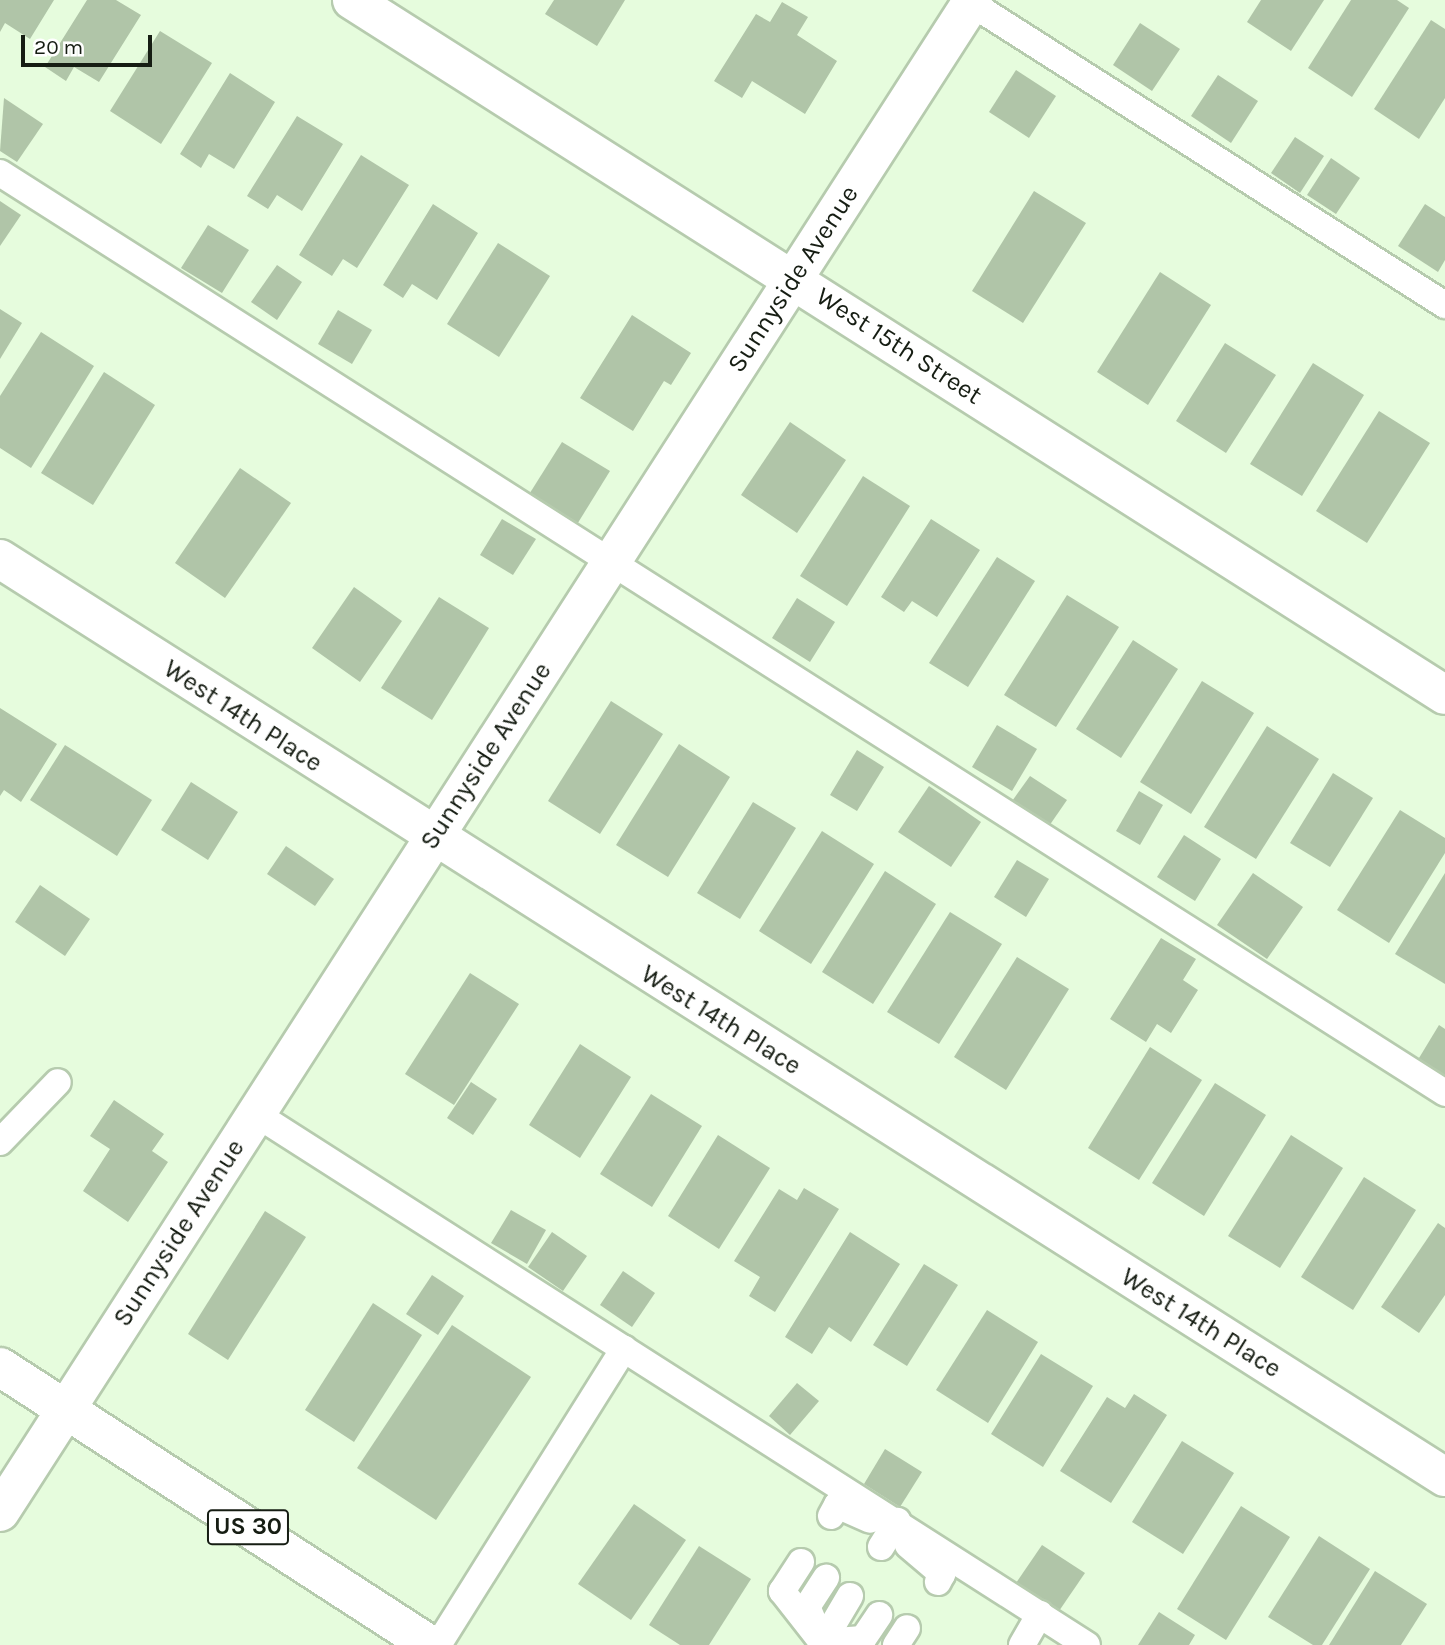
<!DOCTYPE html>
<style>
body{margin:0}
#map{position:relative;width:1445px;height:1645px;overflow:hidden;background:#e6fcdd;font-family:Karla,sans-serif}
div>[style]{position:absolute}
.building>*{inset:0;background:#b0c5a8}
.roads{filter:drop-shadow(2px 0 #b6cbae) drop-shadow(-2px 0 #b6cbae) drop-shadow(0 2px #b6cbae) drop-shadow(0 -2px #b6cbae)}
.lane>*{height:26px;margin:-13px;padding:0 13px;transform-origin:13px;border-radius:13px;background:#fff}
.street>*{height:38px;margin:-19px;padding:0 19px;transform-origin:19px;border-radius:19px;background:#fff}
.primary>*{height:38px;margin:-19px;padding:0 19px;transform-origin:19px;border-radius:19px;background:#fff}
span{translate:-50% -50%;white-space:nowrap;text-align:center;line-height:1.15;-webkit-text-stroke:5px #fff;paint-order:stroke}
.shield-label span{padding:2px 5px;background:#fff;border:2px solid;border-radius:5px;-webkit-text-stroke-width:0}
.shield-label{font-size:24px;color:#161d13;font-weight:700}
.street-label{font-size:26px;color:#161d13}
.scale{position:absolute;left:21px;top:35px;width:131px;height:32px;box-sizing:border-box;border:4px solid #161d13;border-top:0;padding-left:9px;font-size:21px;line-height:24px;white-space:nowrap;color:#161d13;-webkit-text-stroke:5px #fff;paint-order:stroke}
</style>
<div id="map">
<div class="building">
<i style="clip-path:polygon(0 0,54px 0,30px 39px,5px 23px,0 32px)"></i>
<i style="clip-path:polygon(87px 0,116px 0,141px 15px,99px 82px,74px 67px,66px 81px,45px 67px)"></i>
<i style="clip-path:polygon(554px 0,625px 0,597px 46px,545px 14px)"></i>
<i style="clip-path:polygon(1261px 0,1324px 0,1291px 51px,1247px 22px)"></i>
<i style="clip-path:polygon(1351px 0,1397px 0,1409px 8px,1352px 97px,1308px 68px)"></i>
<i style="clip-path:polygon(782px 2px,808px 17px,797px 35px,837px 61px,805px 114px,752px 81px,742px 98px,714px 81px,756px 14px,770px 22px)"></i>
<i style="clip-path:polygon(1431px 20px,1445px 29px,1445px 98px,1419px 139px,1374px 109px)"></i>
<i style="clip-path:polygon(1140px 23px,1180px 49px,1152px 91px,1113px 65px)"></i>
<i style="clip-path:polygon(160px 31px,212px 63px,161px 144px,110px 111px)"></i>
<i style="clip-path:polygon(1016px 70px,1056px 96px,1029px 138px,989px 112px)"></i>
<i style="clip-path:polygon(230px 73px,275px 102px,234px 169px,209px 154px,201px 168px,180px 154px)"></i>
<i style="clip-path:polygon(1218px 75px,1258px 101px,1231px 143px,1191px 116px)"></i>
<i style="clip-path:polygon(4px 98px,43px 124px,17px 162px,0 151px)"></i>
<i style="clip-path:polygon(297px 116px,343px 144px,302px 211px,277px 195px,268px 209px,247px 196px)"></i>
<i style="clip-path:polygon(1295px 137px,1324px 156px,1300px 193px,1271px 173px)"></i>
<i style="clip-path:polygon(361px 155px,409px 185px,357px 268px,343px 259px,332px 276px,299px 255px)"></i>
<i style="clip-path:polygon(1331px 158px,1360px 178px,1336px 214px,1307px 195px)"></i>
<i style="clip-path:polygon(1034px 191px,1086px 223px,1023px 323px,972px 291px)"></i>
<i style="clip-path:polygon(0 201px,21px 215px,0 246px)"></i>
<i style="clip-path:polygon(433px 204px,478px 233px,437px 300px,412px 284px,403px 298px,383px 285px)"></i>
<i style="clip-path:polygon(1425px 204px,1445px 217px,1445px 260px,1438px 272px,1398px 246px)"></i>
<i style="clip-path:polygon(208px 225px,249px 250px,222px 293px,181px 268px)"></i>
<i style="clip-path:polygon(498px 243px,550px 276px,499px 357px,447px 324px)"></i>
<i style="clip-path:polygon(277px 265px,302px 282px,277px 320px,251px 302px)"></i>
<i style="clip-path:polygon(1160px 272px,1211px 305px,1148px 405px,1097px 372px)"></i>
<i style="clip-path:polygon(0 309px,22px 323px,0 359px)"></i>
<i style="clip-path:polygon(338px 310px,372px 330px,352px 364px,318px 344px)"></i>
<i style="clip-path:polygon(632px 315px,691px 353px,671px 385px,664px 381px,633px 431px,580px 398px)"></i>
<i style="clip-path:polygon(41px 332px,94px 366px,31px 468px,0 448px,0 396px)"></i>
<i style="clip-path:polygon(1225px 343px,1276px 375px,1226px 453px,1176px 421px)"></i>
<i style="clip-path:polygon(1313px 363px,1364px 395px,1302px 496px,1250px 464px)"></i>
<i style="clip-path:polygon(104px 372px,155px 405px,93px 505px,41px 473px)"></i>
<i style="clip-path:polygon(1379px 411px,1430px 443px,1367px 543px,1316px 511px)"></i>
<i style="clip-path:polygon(790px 422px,846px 460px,797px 533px,741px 495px)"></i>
<i style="clip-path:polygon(562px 442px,610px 471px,576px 526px,528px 496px)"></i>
<i style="clip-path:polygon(240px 468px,291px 503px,225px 598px,175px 563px)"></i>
<i style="clip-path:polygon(863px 476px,910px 506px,847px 606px,800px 576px)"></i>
<i style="clip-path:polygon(502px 519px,536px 539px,513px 575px,480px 555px)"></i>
<i style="clip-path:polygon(931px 519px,980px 550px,937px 617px,912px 601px,904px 612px,881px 597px)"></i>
<i style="clip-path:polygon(997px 557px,1035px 581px,968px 687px,929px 663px)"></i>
<i style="clip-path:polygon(354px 587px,402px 621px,360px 682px,312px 648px)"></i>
<i style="clip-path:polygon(1067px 595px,1119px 627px,1056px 727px,1004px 695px)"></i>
<i style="clip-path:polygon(439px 597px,489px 628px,432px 720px,381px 688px)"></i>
<i style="clip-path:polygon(797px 598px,835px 622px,810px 662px,772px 638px)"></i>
<i style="clip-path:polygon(1133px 640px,1178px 669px,1121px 758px,1076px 729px)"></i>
<i style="clip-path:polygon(1202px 681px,1254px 713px,1191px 814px,1140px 782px)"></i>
<i style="clip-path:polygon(611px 701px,663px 734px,600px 834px,548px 801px)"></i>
<i style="clip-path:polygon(0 708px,57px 744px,21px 802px,4px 790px,0 796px)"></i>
<i style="clip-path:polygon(997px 725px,1037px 749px,1012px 791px,972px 767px)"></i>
<i style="clip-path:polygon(1267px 726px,1319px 759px,1256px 859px,1204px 827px)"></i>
<i style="clip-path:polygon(679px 744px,730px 777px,668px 877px,616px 845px)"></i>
<i style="clip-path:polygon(65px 745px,152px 800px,117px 856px,30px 800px)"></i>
<i style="clip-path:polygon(857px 750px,884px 767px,857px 811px,830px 795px)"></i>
<i style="clip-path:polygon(1333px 773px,1373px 798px,1330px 867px,1290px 843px)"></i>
<i style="clip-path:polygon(1030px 776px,1067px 800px,1047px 829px,1010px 804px)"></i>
<i style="clip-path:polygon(191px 782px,238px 812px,208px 860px,161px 830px)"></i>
<i style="clip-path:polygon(929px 786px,981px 822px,951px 867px,898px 832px)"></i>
<i style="clip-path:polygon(1139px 791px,1163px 805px,1140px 845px,1116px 831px)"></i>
<i style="clip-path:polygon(753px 802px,796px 828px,740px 919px,697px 893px)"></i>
<i style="clip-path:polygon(1400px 810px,1445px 838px,1445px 853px,1389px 943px,1337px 910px)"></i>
<i style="clip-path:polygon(822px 831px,874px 864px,811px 964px,759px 931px)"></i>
<i style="clip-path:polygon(1184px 835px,1221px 859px,1195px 901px,1157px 877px)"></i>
<i style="clip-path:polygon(286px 846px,334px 879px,315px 906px,267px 874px)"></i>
<i style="clip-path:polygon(1017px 860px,1049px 879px,1026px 917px,994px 897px)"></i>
<i style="clip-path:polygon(885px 871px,936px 904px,873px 1004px,822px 972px)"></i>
<i style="clip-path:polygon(1253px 873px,1303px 907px,1267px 959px,1217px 925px)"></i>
<i style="clip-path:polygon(1445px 873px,1445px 984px,1395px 954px)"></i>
<i style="clip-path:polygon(40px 885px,90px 919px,65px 956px,15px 922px)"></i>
<i style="clip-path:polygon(950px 912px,1002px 944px,939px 1044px,887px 1012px)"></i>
<i style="clip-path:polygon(1161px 938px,1196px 959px,1183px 980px,1198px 990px,1171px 1033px,1157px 1024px,1146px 1042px,1110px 1019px)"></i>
<i style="clip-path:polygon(1017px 957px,1069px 989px,1006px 1090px,954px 1057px)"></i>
<i style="clip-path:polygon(470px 973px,519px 1004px,454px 1105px,405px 1074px)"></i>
<i style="clip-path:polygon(1439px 1025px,1445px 1029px,1445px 1081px,1416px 1063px)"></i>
<i style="clip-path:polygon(580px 1044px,631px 1077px,580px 1158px,529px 1125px)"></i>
<i style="clip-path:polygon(1150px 1047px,1202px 1080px,1139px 1180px,1088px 1148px)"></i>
<i style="clip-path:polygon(471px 1082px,497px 1099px,473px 1135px,447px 1118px)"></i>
<i style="clip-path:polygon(1215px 1083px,1266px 1115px,1204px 1216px,1152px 1183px)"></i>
<i style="clip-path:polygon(651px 1094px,702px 1126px,652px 1207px,600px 1174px)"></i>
<i style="clip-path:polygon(114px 1100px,164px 1134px,152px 1151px,168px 1162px,128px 1222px,83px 1191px,110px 1149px,90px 1136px)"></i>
<i style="clip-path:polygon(718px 1135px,770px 1168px,719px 1249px,668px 1216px)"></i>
<i style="clip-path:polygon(1291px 1135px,1343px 1168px,1280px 1268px,1228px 1236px)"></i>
<i style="clip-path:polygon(1364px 1177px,1416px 1210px,1353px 1310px,1301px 1277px)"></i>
<i style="clip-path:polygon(804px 1188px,839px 1209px,775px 1312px,749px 1296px,760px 1277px,734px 1261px,779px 1189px,797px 1200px)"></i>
<i style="clip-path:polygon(511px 1210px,546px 1230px,527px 1264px,491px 1243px)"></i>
<i style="clip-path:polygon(265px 1211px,306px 1237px,228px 1360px,188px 1334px)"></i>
<i style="clip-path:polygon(1438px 1223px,1445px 1228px,1445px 1295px,1419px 1333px,1381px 1307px)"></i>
<i style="clip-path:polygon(552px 1232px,587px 1256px,563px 1291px,528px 1267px)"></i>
<i style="clip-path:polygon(850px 1232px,900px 1264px,851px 1342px,829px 1327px,812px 1354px,785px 1337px)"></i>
<i style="clip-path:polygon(924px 1264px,958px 1285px,907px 1366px,873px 1345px)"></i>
<i style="clip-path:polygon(623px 1271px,655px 1293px,632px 1327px,600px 1305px)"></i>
<i style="clip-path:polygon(432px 1275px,464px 1296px,438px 1335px,406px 1314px)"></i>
<i style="clip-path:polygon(373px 1303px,422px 1335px,354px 1442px,305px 1410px)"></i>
<i style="clip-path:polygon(987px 1310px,1038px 1342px,988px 1423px,936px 1390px)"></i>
<i style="clip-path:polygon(452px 1325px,531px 1377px,436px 1520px,357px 1468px)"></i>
<i style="clip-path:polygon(1041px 1354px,1093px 1386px,1043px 1467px,991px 1434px)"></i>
<i style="clip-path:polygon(797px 1383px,819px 1401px,790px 1435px,769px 1416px)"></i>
<i style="clip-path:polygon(1134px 1394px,1167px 1415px,1111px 1503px,1060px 1471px,1107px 1397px,1125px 1408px)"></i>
<i style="clip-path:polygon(1182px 1441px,1234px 1473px,1183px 1554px,1132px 1522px)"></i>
<i style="clip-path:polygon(885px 1449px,922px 1472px,900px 1507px,864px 1484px)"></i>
<i style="clip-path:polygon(634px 1504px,686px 1540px,631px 1620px,578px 1584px)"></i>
<i style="clip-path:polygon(1241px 1506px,1290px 1537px,1226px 1640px,1177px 1609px)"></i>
<i style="clip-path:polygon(1319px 1536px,1370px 1569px,1322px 1645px,1313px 1645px,1268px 1617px)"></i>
<i style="clip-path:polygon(1042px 1545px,1085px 1573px,1059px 1611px,1016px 1583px)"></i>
<i style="clip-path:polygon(699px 1546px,751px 1579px,709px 1645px,680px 1645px,649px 1625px)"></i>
<i style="clip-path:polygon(1375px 1571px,1427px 1604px,1401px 1645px,1329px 1645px)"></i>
<i style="clip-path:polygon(1159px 1612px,1195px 1635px,1189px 1645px,1138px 1645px)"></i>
</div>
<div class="roads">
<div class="lane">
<i style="left:966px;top:0;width:568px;rotate:32.49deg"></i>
<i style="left:0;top:173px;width:1713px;rotate:32.48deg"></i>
<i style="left:256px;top:1114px;width:986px;rotate:32.58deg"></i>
<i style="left:0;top:1142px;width:83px;rotate:-46deg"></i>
<i style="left:831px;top:1516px;width:13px;rotate:-61deg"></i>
<i style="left:837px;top:1505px;width:36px;rotate:24deg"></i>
<i style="left:908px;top:1545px;width:45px;rotate:40.5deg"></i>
<i style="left:942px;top:1574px;width:9px;rotate:117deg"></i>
<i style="left:881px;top:1547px;width:31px;rotate:-58deg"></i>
<i style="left:801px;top:1562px;width:35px;rotate:123deg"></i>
<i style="left:782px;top:1591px;width:65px;rotate:51.9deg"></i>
<i style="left:822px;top:1642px;width:16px;rotate:11deg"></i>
<i style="left:817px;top:1630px;width:25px;rotate:-113deg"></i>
<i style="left:807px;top:1607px;width:35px;rotate:-57deg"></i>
<i style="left:822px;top:1642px;width:41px;rotate:-4.2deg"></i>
<i style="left:863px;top:1639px;width:29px;rotate:-56deg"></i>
<i style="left:438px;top:1645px;width:350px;rotate:-57.9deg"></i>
<i style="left:821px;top:1645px;width:57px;rotate:-59.4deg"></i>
<i style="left:896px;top:1645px;width:20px;rotate:-57deg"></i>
<i style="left:1022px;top:1645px;width:36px;rotate:-60deg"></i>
</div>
<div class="street">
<i style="left:352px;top:0;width:1295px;rotate:32.45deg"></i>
<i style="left:0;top:559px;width:1712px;rotate:32.43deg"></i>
<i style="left:0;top:1512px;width:1798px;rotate:-57.24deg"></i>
</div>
<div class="primary">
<i style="left:0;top:1367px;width:512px;rotate:32.88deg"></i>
</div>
</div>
<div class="shield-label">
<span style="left:248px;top:1527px">US 30</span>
</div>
<div class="street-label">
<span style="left:793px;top:279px;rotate:-57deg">Sunnyside Avenue</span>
<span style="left:899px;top:346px;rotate:33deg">West 15th Street</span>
<span style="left:243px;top:716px;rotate:33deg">West 14th Place</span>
<span style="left:486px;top:756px;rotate:-57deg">Sunnyside Avenue</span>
<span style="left:721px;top:1020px;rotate:32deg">West 14th Place</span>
<span style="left:179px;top:1233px;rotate:-57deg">Sunnyside Avenue</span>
<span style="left:1201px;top:1323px;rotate:32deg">West 14th Place</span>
</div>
<div class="scale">20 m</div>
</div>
